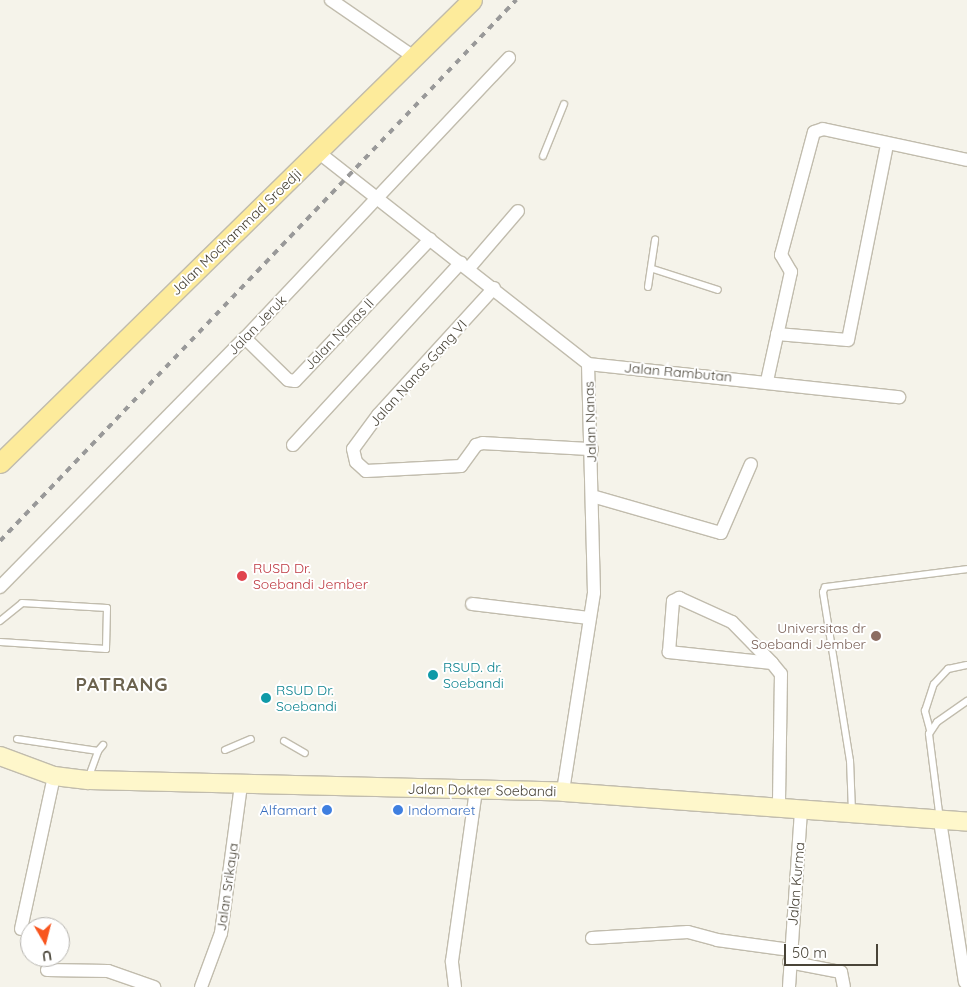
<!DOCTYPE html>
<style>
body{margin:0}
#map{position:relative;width:967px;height:987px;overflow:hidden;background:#f5f3ea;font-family:Quicksand,sans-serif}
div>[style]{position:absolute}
.roads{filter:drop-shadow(1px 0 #c1bcad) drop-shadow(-1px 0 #c1bcad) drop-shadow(0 1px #c1bcad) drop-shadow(0 -1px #c1bcad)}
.lane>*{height:6px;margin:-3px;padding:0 3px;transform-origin:3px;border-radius:3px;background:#fff}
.street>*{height:12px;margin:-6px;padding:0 6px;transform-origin:6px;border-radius:6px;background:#fff}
.secondary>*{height:18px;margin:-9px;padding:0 9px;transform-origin:9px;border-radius:9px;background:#fef7cb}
.primary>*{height:19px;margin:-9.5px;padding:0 9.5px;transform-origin:9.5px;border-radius:9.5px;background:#fdeb9b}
.rail>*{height:4px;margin-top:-2px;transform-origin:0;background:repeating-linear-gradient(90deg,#999 0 6px,transparent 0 12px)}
.dots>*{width:14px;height:14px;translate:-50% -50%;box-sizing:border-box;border:2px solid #fff;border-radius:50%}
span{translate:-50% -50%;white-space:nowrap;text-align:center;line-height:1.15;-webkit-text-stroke:4px #fff;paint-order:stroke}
.street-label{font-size:14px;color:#494438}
.health-label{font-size:14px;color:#be3a42}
.left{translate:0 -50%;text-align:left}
.education-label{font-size:14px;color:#785e54}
.right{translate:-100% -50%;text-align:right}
.culture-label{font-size:14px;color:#0d838f}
.shop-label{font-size:14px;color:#366cbe}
.district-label{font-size:19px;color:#6c634f;font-weight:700;letter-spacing:1px}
.north{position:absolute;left:20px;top:917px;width:50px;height:50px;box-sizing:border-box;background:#fff;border:1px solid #b6b4af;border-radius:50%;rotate:172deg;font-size:14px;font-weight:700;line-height:20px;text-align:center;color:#494438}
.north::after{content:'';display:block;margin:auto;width:18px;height:22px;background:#f8551e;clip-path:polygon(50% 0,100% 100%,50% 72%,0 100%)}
.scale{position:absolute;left:784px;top:944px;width:94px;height:22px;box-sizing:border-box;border:2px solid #494438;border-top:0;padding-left:6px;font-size:15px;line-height:18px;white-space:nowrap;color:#494438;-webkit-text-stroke:4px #fff;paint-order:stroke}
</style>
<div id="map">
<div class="roads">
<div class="lane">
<i style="left:543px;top:156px;width:56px;rotate:-68deg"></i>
<i style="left:653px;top:269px;width:68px;rotate:17.9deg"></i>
<i style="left:648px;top:287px;width:48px;rotate:-81.5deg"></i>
<i style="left:0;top:621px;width:28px;rotate:-39deg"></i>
<i style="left:22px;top:603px;width:85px;rotate:3.4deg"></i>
<i style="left:107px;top:608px;width:41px;rotate:91.4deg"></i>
<i style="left:106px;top:649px;width:106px;rotate:-176.2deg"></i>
<i style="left:930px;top:730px;width:20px;rotate:-105deg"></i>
<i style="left:925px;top:711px;width:28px;rotate:-72deg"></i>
<i style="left:934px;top:684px;width:21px;rotate:-47deg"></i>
<i style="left:948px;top:669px;width:19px;rotate:-12deg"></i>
<i style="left:17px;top:739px;width:82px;rotate:8.4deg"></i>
<i style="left:284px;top:741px;width:24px;rotate:30deg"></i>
<i style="left:225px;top:750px;width:28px;rotate:-23deg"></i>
<i style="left:88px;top:779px;width:30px;rotate:-70deg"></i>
<i style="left:98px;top:751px;width:8px;rotate:-50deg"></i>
<i style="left:852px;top:812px;width:51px;rotate:-92.2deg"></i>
<i style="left:850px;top:761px;width:171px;rotate:-99.1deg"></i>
<i style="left:823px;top:592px;width:5px;rotate:-68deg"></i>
<i style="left:825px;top:587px;width:143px;rotate:-7.2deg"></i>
<i style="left:940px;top:820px;width:87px;rotate:-97.3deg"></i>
<i style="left:929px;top:734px;width:14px;rotate:-56deg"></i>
<i style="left:937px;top:722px;width:37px;rotate:-35deg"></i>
</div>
<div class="street">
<i style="left:331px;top:0;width:101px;rotate:34.5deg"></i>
<i style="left:318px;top:152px;width:343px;rotate:38.1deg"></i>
<i style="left:588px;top:364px;width:229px;rotate:88.5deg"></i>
<i style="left:594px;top:593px;width:201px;rotate:98.9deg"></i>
<i style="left:469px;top:268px;width:75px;rotate:-49.3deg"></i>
<i style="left:494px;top:288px;width:172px;rotate:132.4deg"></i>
<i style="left:378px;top:415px;width:42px;rotate:126.3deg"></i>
<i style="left:353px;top:449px;width:13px;rotate:77deg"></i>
<i style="left:356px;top:462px;width:13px;rotate:42deg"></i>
<i style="left:366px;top:471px;width:95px;rotate:-3deg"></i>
<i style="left:461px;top:466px;width:26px;rotate:-54deg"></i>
<i style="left:476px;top:445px;width:7px;rotate:-16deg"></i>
<i style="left:483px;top:443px;width:109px;rotate:3.2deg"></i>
<i style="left:777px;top:334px;width:71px;rotate:4.8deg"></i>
<i style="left:848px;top:340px;width:200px;rotate:-78.7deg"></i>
<i style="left:245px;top:338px;width:60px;rotate:44.3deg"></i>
<i style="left:288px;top:380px;width:7px;rotate:8deg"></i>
<i style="left:295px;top:381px;width:196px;rotate:-46.4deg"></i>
<i style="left:588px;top:364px;width:313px;rotate:6.1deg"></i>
<i style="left:767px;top:381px;width:112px;rotate:-77.6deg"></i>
<i style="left:791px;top:272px;width:20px;rotate:-120deg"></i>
<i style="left:781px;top:255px;width:127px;rotate:-75deg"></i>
<i style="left:814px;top:132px;width:9px;rotate:-18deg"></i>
<i style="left:823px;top:129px;width:147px;rotate:12.1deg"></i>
<i style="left:293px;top:445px;width:248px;rotate:-47.4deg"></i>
<i style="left:592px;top:496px;width:134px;rotate:16deg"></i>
<i style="left:721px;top:533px;width:75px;rotate:-66.5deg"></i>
<i style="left:0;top:587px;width:349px;rotate:-45.5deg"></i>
<i style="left:245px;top:338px;width:385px;rotate:-46.7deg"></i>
<i style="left:472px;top:604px;width:118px;rotate:6.8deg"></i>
<i style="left:772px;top:663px;width:104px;rotate:-173.9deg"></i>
<i style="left:669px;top:652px;width:51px;rotate:-85.5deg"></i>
<i style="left:673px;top:601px;width:7px;rotate:-27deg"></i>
<i style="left:679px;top:598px;width:58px;rotate:24.4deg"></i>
<i style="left:732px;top:622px;width:57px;rotate:45.7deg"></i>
<i style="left:772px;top:663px;width:14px;rotate:51deg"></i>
<i style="left:781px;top:674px;width:134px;rotate:90.9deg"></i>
<i style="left:940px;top:821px;width:163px;rotate:81.2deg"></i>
<i style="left:21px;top:929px;width:157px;rotate:-77.8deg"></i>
<i style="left:592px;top:938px;width:96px;rotate:-3.6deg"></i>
<i style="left:688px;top:932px;width:30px;rotate:15deg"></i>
<i style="left:717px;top:940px;width:74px;rotate:7.8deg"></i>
<i style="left:789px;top:962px;width:53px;rotate:10.9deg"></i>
<i style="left:841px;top:972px;width:15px;rotate:79deg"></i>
<i style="left:47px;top:970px;width:61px;rotate:0.9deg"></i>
<i style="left:108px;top:971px;width:49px;rotate:19.2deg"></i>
<i style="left:201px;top:987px;width:58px;rotate:-69.7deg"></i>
<i style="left:221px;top:933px;width:149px;rotate:-82.3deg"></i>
<i style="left:455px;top:987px;width:26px;rotate:-97deg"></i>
<i style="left:452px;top:961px;width:172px;rotate:-82deg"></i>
<i style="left:789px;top:987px;width:176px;rotate:-86.1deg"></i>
</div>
<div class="secondary">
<i style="left:0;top:756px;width:58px;rotate:20.3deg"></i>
<i style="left:54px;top:776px;width:34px;rotate:7deg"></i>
<i style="left:88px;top:780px;width:475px;rotate:1.4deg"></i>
<i style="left:563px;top:792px;width:405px;rotate:4.2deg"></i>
</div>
<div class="primary">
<i style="left:0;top:463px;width:661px;rotate:-44.45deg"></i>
</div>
</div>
<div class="rail">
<i style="left:0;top:541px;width:748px;rotate:-46.35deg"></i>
</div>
<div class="dots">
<i style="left:242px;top:576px;background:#e0444e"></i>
<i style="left:876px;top:636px;background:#8d6e63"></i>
<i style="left:433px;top:675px;background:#0f9aa8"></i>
<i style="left:266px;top:698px;background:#0f9aa8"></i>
<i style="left:327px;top:810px;background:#3f7fe0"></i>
<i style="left:398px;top:810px;background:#3f7fe0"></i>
</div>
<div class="street-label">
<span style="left:236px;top:232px;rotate:-44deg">Jalan Mochammad Sroedji</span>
<span style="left:257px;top:325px;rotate:-46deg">Jalan Jeruk</span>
<span style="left:339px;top:334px;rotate:-46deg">Jalan Nanas II</span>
<span style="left:678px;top:372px;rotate:5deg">Jalan Rambutan</span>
<span style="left:418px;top:373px;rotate:-48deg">Jalan Nanas Gang VI</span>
<span style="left:590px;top:422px;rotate:-92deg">Jalan Nanas</span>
<span style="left:482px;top:790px;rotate:1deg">Jalan Dokter Soebandi</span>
<span style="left:796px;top:884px;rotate:-85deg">Jalan Kurma</span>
<span style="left:227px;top:887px;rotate:-82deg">Jalan Srikaya</span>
</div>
<div class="health-label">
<span class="left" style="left:253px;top:576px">RUSD Dr.<br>Soebandi Jember</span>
</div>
<div class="education-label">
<span class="right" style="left:866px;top:636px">Universitas dr<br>Soebandi Jember</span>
</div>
<div class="culture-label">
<span class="left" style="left:443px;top:675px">RSUD. dr.<br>Soebandi</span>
<span class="left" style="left:276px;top:698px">RSUD Dr.<br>Soebandi</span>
</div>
<div class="shop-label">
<span class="right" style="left:317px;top:810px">Alfamart</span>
<span class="left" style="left:408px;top:810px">Indomaret</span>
</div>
<div class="district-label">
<span style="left:122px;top:685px">PATRANG</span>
</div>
<div class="north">U</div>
<div class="scale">50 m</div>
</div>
